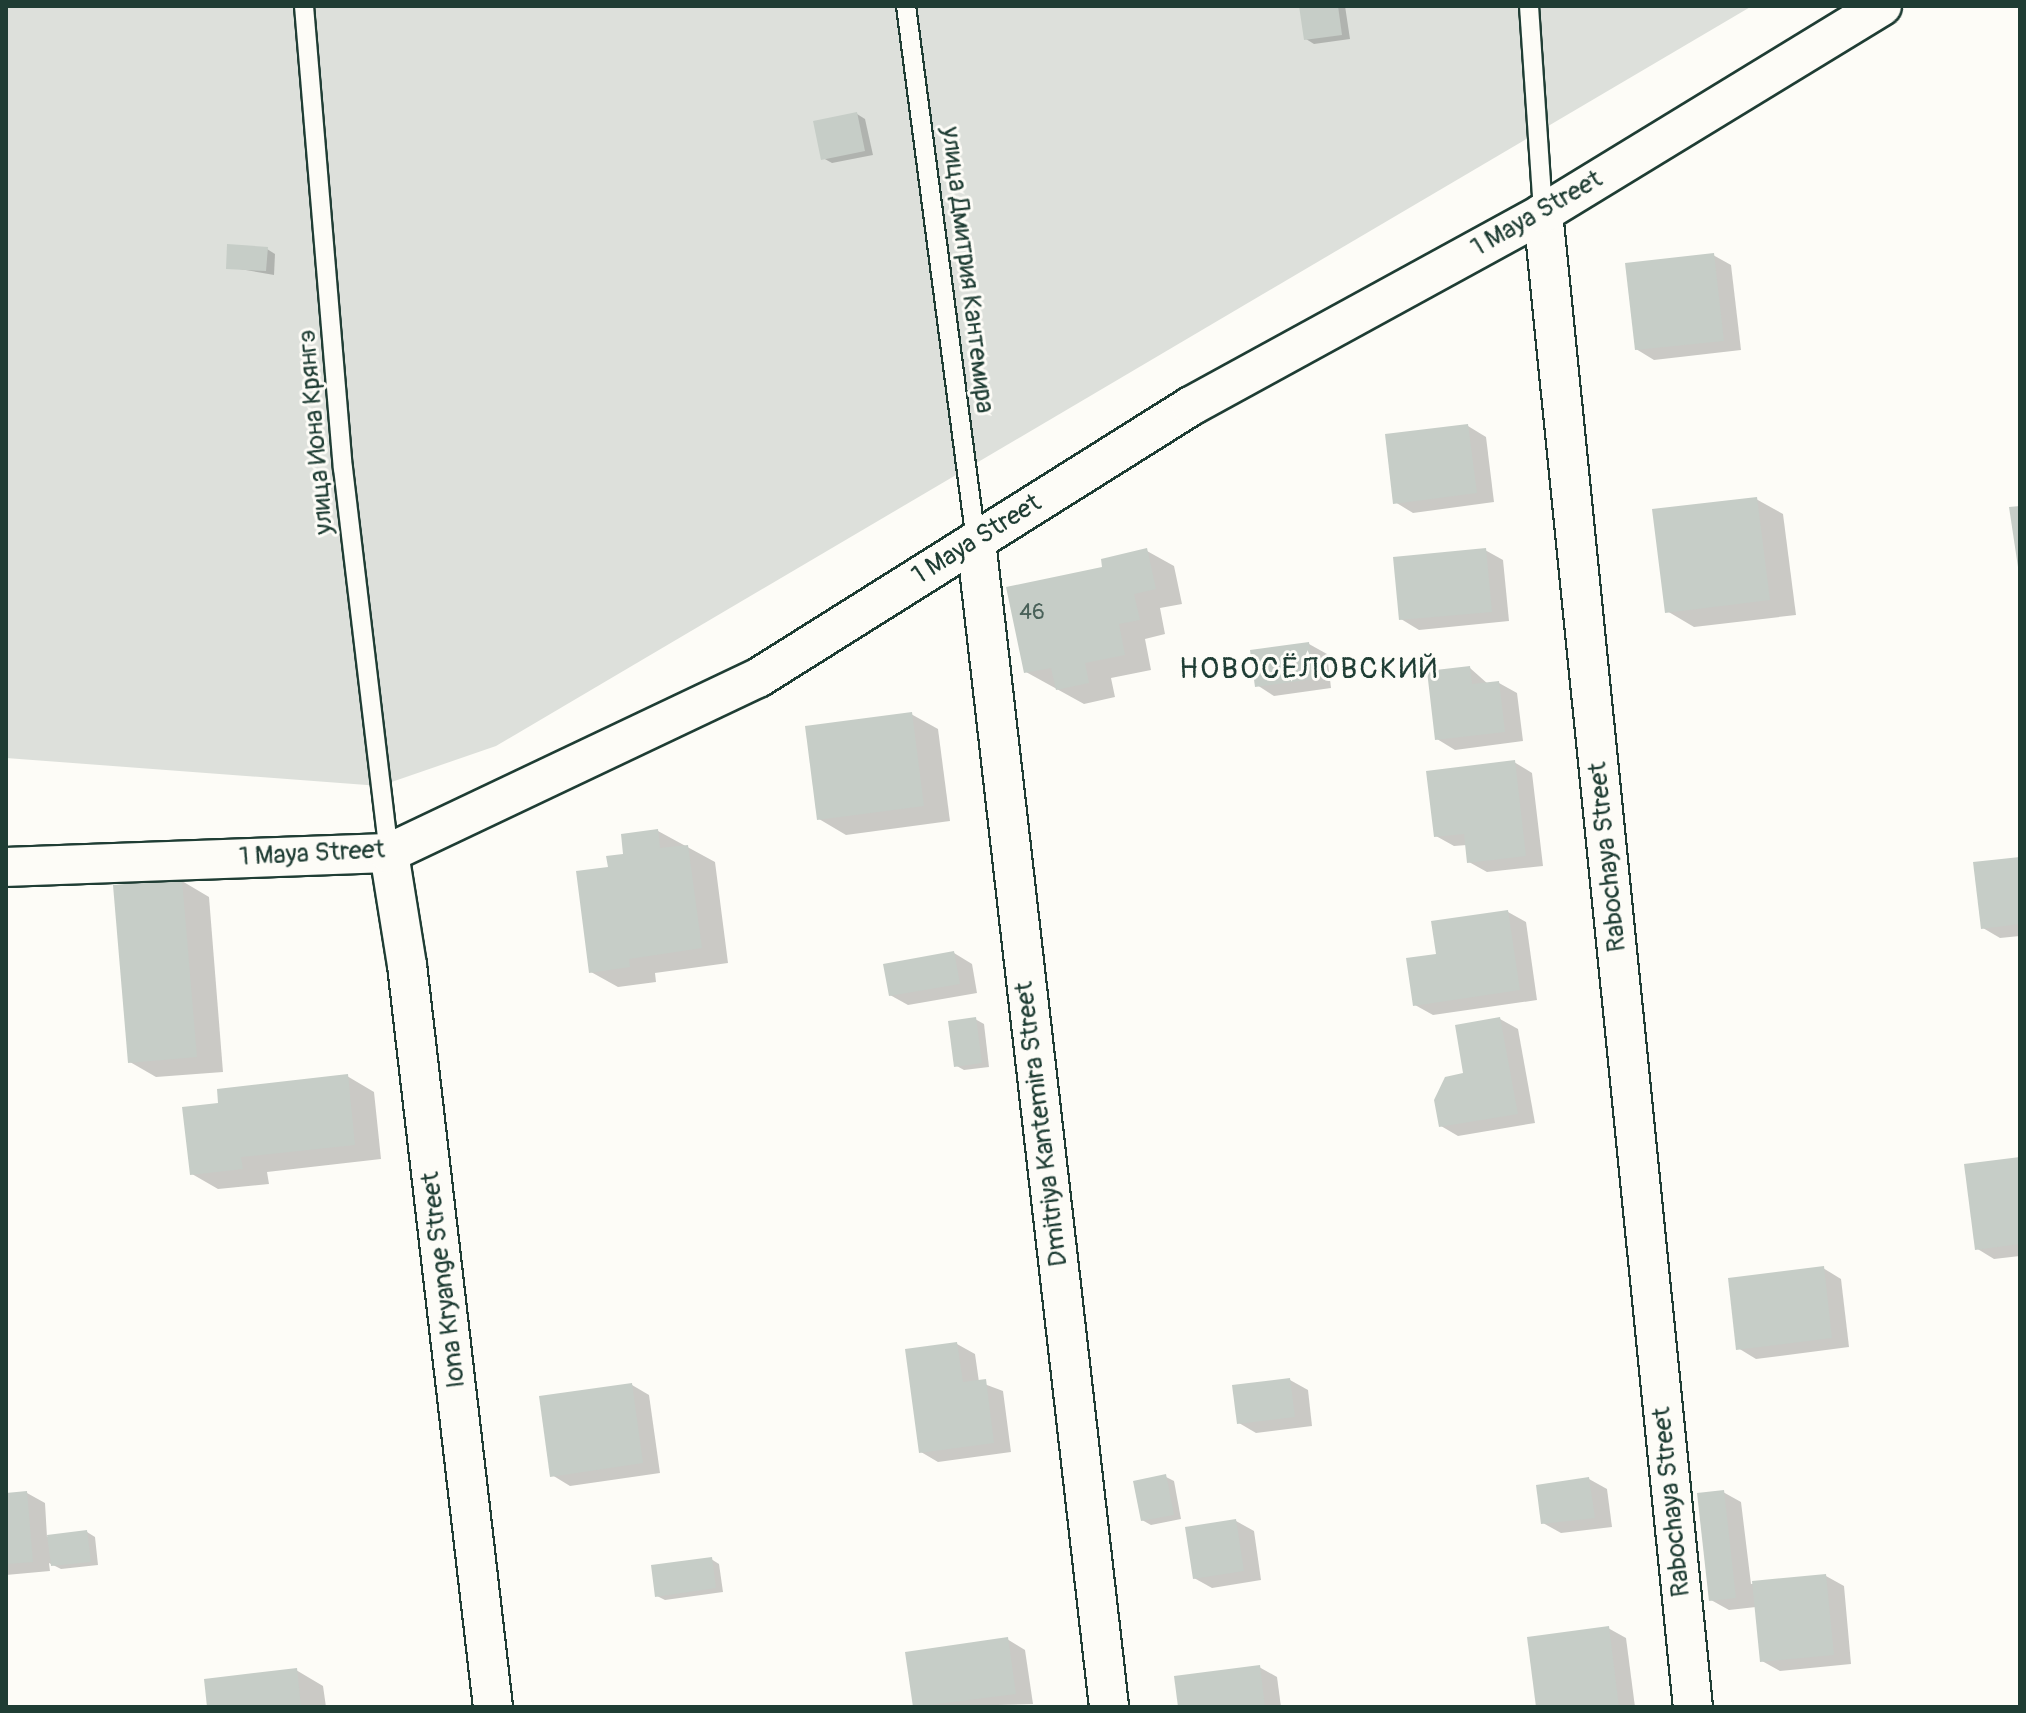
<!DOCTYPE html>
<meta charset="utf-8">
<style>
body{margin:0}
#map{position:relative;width:2026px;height:1713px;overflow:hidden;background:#fdfcf7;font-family:Pangolin,sans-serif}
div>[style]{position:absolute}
.green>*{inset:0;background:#dde0db}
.shadow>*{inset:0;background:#0003}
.building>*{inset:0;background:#c6cdc7}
.roads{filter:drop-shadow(2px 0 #1f3d34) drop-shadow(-2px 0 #1f3d34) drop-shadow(0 2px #1f3d34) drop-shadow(0 -2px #1f3d34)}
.lane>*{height:18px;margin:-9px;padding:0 9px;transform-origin:9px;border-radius:9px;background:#fdfcf7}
.street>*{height:38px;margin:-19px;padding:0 19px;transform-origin:19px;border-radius:19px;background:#fdfcf7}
span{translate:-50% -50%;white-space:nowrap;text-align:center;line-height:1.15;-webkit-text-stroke:6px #fdfcf7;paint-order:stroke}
.number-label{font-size:22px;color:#496159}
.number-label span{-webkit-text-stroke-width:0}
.street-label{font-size:26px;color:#1f3d34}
.quarter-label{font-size:30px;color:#1f3d34;letter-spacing:2px}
.frame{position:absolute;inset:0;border:8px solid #1f3d34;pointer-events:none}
</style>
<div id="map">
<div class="green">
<i style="clip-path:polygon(6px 6px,1752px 6px,496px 746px,380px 786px,6px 758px)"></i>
</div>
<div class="shadow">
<i style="clip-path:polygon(1301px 6px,1345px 6px,1350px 39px,1314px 44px,1306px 39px)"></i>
<i style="clip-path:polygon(857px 114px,865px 119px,873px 155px,832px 163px,823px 158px)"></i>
<i style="clip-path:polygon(267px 249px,275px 254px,274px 275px,228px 267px)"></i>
<i style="clip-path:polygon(1713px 255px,1731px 265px,1741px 350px,1654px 360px,1636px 349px)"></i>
<i style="clip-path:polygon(1468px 426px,1486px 437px,1494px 502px,1413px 513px,1395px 502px)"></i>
<i style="clip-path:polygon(1756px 499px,1783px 514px,1796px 615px,1694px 627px,1667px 611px)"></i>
<i style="clip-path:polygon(1485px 550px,1503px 560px,1509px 621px,1419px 630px,1401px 619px)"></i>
<i style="clip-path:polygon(1147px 551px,1174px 566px,1182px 604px,1160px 608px,1165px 634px,1145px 639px,1151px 670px,1111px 678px,1115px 697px,1084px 704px,1026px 672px,1104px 568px)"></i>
<i style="clip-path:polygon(1309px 644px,1327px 654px,1331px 688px,1274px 696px,1257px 685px)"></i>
<i style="clip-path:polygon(1470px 668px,1488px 684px,1499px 683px,1517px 693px,1523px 741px,1455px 750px,1437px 739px)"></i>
<i style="clip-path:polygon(911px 714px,938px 729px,950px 821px,846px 835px,819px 819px)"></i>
<i style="clip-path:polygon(1514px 762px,1532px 773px,1543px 866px,1487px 872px,1469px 862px,1467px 845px,1454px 846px,1436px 836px)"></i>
<i style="clip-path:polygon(658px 831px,715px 862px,728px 963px,655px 973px,656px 982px,618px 987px,591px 972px,610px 869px)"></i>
<i style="clip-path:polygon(2020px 859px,2020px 936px,2000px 938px,1983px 928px)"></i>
<i style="clip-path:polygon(182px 881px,209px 897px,223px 1072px,156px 1077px,130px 1062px)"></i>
<i style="clip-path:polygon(1508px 912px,1526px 922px,1537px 1000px,1433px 1015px,1415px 1005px,1438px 956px)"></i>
<i style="clip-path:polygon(954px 953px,972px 964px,977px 993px,908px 1005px,890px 995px)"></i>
<i style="clip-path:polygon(975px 1019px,984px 1024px,989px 1067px,964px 1070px,955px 1065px)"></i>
<i style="clip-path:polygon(1500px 1019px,1518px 1029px,1535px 1123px,1458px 1136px,1441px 1126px)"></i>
<i style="clip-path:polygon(347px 1076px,374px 1092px,381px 1159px,267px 1172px,269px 1184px,218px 1189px,192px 1174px,221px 1105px)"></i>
<i style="clip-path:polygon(2020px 1159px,2020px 1256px,1994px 1259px,1976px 1248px)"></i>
<i style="clip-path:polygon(1823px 1268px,1841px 1279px,1849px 1347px,1756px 1359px,1738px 1348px)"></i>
<i style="clip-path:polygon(957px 1344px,975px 1354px,979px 1382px,1003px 1391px,1011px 1452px,938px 1462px,921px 1452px)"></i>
<i style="clip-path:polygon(1290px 1380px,1308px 1390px,1312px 1426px,1256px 1433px,1239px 1423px)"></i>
<i style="clip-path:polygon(632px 1385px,649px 1395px,660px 1473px,570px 1486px,552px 1475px)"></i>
<i style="clip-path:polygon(1166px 1477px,1174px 1481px,1181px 1519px,1151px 1525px,1142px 1520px)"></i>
<i style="clip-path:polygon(1589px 1479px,1607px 1489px,1612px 1527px,1561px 1533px,1543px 1523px)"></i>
<i style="clip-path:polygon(1723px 1492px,1741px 1502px,1751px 1584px,1826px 1576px,1844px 1586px,1851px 1664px,1780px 1671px,1762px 1661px,1756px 1607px,1729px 1610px,1711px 1600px)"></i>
<i style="clip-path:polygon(27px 1493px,45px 1503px,47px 1537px,87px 1532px,95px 1537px,98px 1565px,61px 1569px,49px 1563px,50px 1571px,6px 1575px,6px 1495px)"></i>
<i style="clip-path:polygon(1236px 1521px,1254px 1531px,1261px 1580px,1212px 1588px,1194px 1578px)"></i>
<i style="clip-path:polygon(711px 1559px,719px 1564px,723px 1592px,665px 1600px,657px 1596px)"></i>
<i style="clip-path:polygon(1608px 1628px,1626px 1638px,1635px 1707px,1538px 1707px)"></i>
<i style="clip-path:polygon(1007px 1639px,1025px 1650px,1033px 1704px,915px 1707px,907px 1654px)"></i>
<i style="clip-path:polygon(1259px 1667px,1277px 1677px,1281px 1707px,1181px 1707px)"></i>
<i style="clip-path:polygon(296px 1670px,323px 1686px,326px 1707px,209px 1707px)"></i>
</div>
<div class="building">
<i style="clip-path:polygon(1299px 6px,1338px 6px,1342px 35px,1304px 40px)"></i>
<i style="clip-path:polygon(857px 112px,865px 151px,821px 160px,813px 121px)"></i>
<i style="clip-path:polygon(227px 244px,268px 247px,266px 271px,226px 269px)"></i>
<i style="clip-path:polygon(1714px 253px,1724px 341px,1635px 350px,1625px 263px)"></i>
<i style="clip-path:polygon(1468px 424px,1477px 493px,1393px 504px,1385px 434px)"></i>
<i style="clip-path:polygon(1757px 497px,1770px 600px,1665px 613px,1652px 509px)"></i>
<i style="clip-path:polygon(2020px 506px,2020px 567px,2018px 567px,2009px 507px)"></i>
<i style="clip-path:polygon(1147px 548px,1156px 589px,1134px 594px,1140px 620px,1119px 624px,1125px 655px,1085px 663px,1089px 683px,1056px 690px,1051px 668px,1024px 673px,1006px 587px,1102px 567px,1101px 559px)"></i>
<i style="clip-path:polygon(1486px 548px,1492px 612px,1399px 620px,1393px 557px)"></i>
<i style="clip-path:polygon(1309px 642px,1314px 679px,1255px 687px,1250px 650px)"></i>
<i style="clip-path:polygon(1470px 666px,1472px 684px,1499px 681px,1505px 732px,1435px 740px,1427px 671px)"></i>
<i style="clip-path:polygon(912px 712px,924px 806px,817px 820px,805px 726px)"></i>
<i style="clip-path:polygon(1515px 760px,1526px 856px,1467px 863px,1464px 834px,1434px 837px,1426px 771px)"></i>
<i style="clip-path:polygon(658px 829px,660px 848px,688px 845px,702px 948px,629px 959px,630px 967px,589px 973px,576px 871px,608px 867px,606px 856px,623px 854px,621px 834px)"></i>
<i style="clip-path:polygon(2020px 857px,2020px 924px,1981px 929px,1973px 862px)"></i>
<i style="clip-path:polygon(182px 879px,197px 1057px,128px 1063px,113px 885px)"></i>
<i style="clip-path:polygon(1508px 910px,1520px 990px,1413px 1006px,1406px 958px,1436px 954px,1431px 921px)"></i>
<i style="clip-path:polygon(954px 951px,960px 984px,889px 996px,883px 964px)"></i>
<i style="clip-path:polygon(976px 1017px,982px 1063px,954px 1067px,948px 1021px)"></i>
<i style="clip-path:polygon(1500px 1017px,1518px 1114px,1439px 1127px,1434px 1100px,1445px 1077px,1463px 1073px,1455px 1025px)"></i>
<i style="clip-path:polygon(348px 1074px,355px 1145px,241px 1157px,243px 1169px,190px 1175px,182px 1107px,218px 1103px,217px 1089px)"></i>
<i style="clip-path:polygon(2020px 1157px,2020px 1244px,1975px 1250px,1964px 1164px)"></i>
<i style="clip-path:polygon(1824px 1266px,1832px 1338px,1736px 1350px,1728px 1278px)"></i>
<i style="clip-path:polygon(957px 1342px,963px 1382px,986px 1379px,994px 1443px,919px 1453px,905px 1349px)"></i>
<i style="clip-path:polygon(1290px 1378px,1295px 1417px,1237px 1424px,1232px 1385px)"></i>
<i style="clip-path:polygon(632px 1383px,643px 1463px,550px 1477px,539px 1396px)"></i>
<i style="clip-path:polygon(1166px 1474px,1174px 1515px,1141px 1521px,1133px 1481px)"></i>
<i style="clip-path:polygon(1589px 1477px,1595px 1518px,1541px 1524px,1536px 1485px)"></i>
<i style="clip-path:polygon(1724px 1490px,1736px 1598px,1709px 1601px,1697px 1493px)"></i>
<i style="clip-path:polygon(27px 1491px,33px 1562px,6px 1564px,6px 1493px)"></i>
<i style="clip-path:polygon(1236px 1519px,1244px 1571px,1193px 1579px,1185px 1527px)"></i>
<i style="clip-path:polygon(87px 1530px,91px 1562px,51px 1566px,47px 1535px)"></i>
<i style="clip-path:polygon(712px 1557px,716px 1588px,655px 1597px,651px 1565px)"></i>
<i style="clip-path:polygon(1826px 1574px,1834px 1655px,1760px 1662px,1752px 1581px)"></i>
<i style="clip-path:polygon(1609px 1626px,1619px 1707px,1536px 1707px,1527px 1637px)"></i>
<i style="clip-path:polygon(1008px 1637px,1016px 1694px,913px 1707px,905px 1652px)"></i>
<i style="clip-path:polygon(1260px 1665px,1265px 1707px,1178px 1707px,1174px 1676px)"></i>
<i style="clip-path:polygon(297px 1668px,301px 1707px,207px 1707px,204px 1679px)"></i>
</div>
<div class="roads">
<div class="lane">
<i style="left:304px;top:6px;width:464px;rotate:85.2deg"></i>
<i style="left:343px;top:468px;width:388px;rotate:83.2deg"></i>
<i style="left:906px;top:6px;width:540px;rotate:82.55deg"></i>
<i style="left:1529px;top:6px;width:207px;rotate:86.1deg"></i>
</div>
<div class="street">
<i style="left:1543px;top:213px;width:1502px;rotate:84.27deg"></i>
<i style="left:976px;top:541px;width:1174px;rotate:83.49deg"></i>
<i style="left:389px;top:853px;width:113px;rotate:80.9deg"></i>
<i style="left:407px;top:965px;width:747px;rotate:83.39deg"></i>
<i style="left:6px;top:867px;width:383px;rotate:-2.1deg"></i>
<i style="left:389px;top:853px;width:408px;rotate:-25.4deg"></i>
<i style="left:758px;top:678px;width:511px;rotate:-32.14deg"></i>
<i style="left:1191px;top:406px;width:401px;rotate:-28.7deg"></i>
<i style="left:1543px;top:213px;width:397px;rotate:-31.4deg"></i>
</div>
</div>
<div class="number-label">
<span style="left:1032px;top:613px">46</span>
</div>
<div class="street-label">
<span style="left:1537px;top:214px;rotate:-30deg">1 Maya Street</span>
<span style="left:967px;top:270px;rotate:83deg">улица Дмитрия Кантемира</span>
<span style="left:316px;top:432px;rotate:-95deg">улица Иона Крянгэ</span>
<span style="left:977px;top:540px;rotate:-32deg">1 Maya Street</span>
<span style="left:312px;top:854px;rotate:-3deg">1 Maya Street</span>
<span style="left:1608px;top:857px;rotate:-96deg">Rabochaya Street</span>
<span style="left:1042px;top:1124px;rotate:-97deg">Dmitriya Kantemira Street</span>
<span style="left:444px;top:1280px;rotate:-97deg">Iona Kryange Street</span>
<span style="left:1672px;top:1502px;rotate:-96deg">Rabochaya Street</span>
</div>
<div class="quarter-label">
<span style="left:1309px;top:669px">НОВОСЁЛОВСКИЙ</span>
</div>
<div class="frame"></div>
</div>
